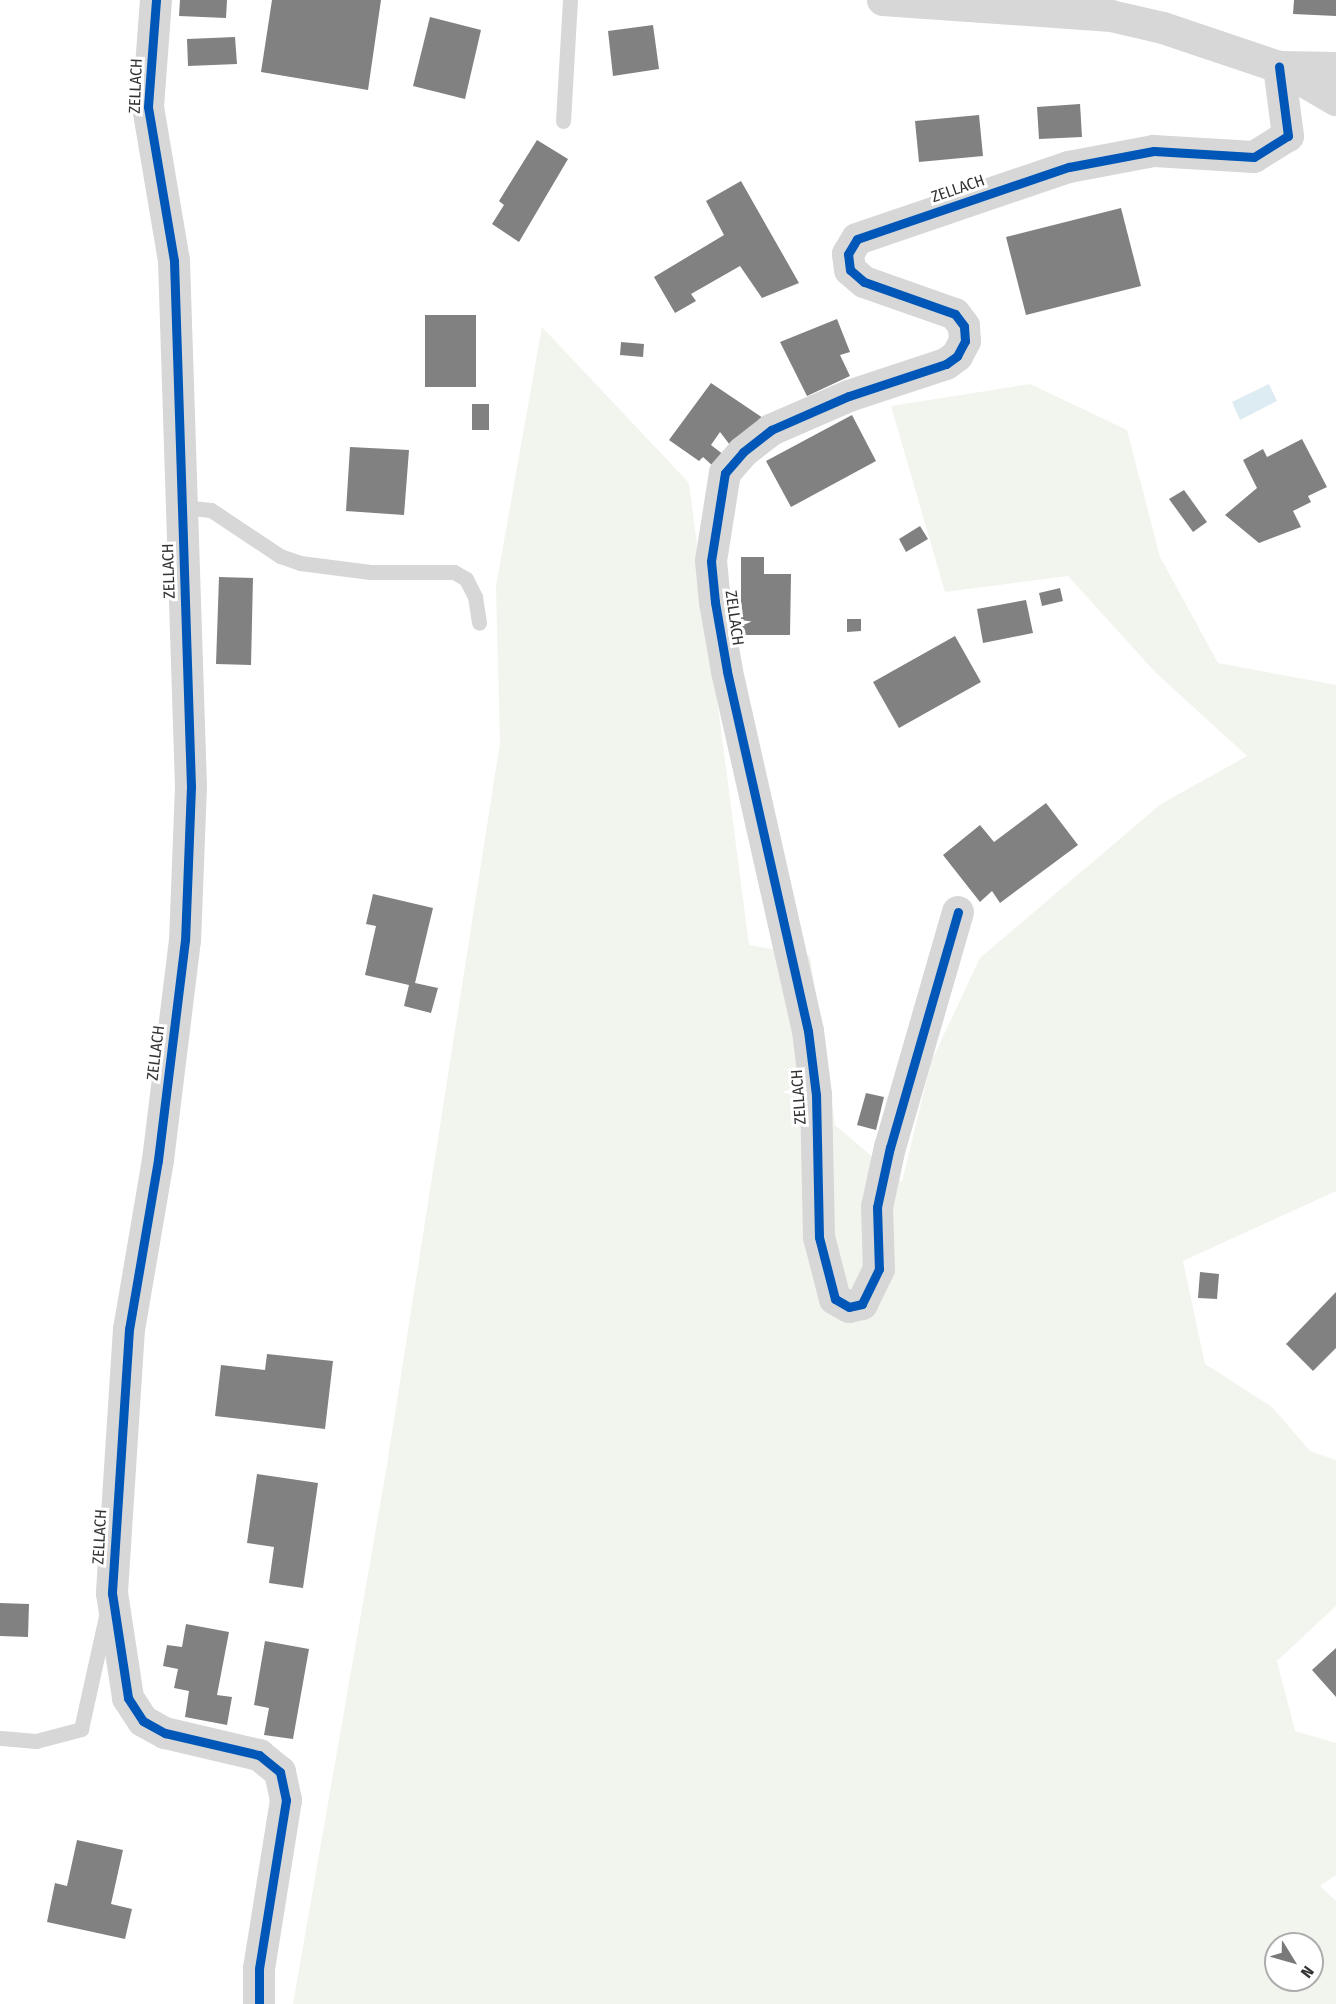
<!DOCTYPE html>
<style>
body{margin:0}
#map{position:relative;width:1336px;height:2004px;overflow:hidden;background:#fff;font-family:"Fira Sans Condensed",sans-serif}
div>[style]{position:absolute}
.green>*{inset:0;background:#f1f5ed}
.water>*{inset:0;background:#ddebf3}
.building>*{inset:0;background:#818181}
.lane>*{height:15px;margin:-7.5px;padding:0 7.5px;transform-origin:7.5px;border-radius:7.5px;background:#d7d7d7}
.street>*{height:32px;margin:-16px;padding:0 16px;transform-origin:16px;border-radius:16px;background:#d7d7d7}
.cycleway>*{height:9px;margin:-4.5px;padding:0 4.5px;transform-origin:4.5px;border-radius:4.5px;background:#0057b8}
span{translate:-50% -50%;white-space:nowrap;text-align:center;line-height:1.15;-webkit-text-stroke:6px #fff;paint-order:stroke}
.street-label{font-size:16px;color:#333}
.north{position:absolute;left:1264px;top:1932px;width:60px;height:60px;box-sizing:border-box;background:#fff;border:2px solid #adadad;border-radius:50%;rotate:127deg;font-size:16px;font-weight:700;line-height:24px;text-align:center;color:#333}
.north::after{content:'';display:block;margin:auto;width:21px;height:27px;background:#7a7a7a;clip-path:polygon(50% 0,100% 100%,50% 72%,0 100%)}
</style>
<div id="map">
<div class="green">
<i style="clip-path:polygon(evenodd,542px 327px,689px 483px,749px 945px,810px 956px,835px 1125px,902px 1182px,931px 1062px,980px 958px,1161px 804px,1247px 756px,1155px 672px,1068px 576px,945px 592px,891px 406px,1030px 384px,1127px 430px,1160px 557px,1218px 663px,1336px 685px,1336px 1191px,1183px 1261px,1205px 1364px,1272px 1407px,1310px 1451px,1336px 1460px,1336px 1606px,1277px 1661px,1295px 1731px,1336px 1743px,1336px 1875px,1320px 1886px,1336px 1901px,1336px 2004px,293px 2004px,386px 1471px,500px 743px,496px 586px,542px 327px,1276px 1944px,1312px 1944px,1312px 1980px,1276px 1980px,1276px 1944px)"></i>
</div>
<div class="water">
<i style="clip-path:polygon(1269px 384px,1277px 401px,1240px 420px,1232px 402px)"></i>
</div>
<div class="building">
<i style="clip-path:polygon(180px 0,227px 0,226px 18px,179px 16px)"></i>
<i style="clip-path:polygon(272px 0,381px 0,368px 90px,261px 72px)"></i>
<i style="clip-path:polygon(1294px 0,1336px 0,1336px 16px,1293px 14px)"></i>
<i style="clip-path:polygon(430px 17px,481px 30px,465px 99px,413px 86px)"></i>
<i style="clip-path:polygon(653px 25px,659px 69px,613px 76px,608px 31px)"></i>
<i style="clip-path:polygon(235px 37px,237px 64px,188px 66px,187px 39px)"></i>
<i style="clip-path:polygon(1080px 104px,1082px 137px,1039px 139px,1037px 107px)"></i>
<i style="clip-path:polygon(979px 115px,983px 156px,919px 162px,915px 121px)"></i>
<i style="clip-path:polygon(537px 140px,568px 159px,519px 242px,492px 224px,504px 205px,499px 201px)"></i>
<i style="clip-path:polygon(741px 181px,799px 283px,762px 298px,740px 266px,691px 294px,696px 301px,675px 313px,654px 277px,724px 235px,706px 201px)"></i>
<i style="clip-path:polygon(1121px 208px,1141px 286px,1026px 315px,1006px 237px)"></i>
<i style="clip-path:polygon(425px 315px,476px 315px,476px 387px,425px 387px)"></i>
<i style="clip-path:polygon(837px 319px,850px 352px,840px 355px,850px 376px,807px 396px,780px 342px)"></i>
<i style="clip-path:polygon(621px 342px,644px 344px,643px 357px,620px 355px)"></i>
<i style="clip-path:polygon(711px 383px,763px 418px,730px 445px,720px 432px,711px 445px,724px 455px,714px 467px,703px 457px,699px 461px,669px 440px)"></i>
<i style="clip-path:polygon(472px 404px,489px 404px,489px 430px,472px 430px)"></i>
<i style="clip-path:polygon(852px 415px,876px 461px,791px 507px,766px 461px)"></i>
<i style="clip-path:polygon(1302px 439px,1327px 487px,1308px 496px,1311px 502px,1293px 511px,1301px 527px,1259px 543px,1225px 515px,1257px 488px,1243px 460px,1263px 449px,1267px 457px)"></i>
<i style="clip-path:polygon(350px 447px,409px 450px,404px 515px,346px 511px)"></i>
<i style="clip-path:polygon(1184px 490px,1207px 522px,1193px 532px,1169px 499px)"></i>
<i style="clip-path:polygon(920px 526px,928px 539px,906px 552px,899px 539px)"></i>
<i style="clip-path:polygon(741px 557px,764px 557px,764px 574px,791px 574px,790px 635px,741px 635px)"></i>
<i style="clip-path:polygon(219px 577px,253px 578px,251px 665px,216px 664px)"></i>
<i style="clip-path:polygon(1060px 588px,1063px 601px,1042px 606px,1039px 593px)"></i>
<i style="clip-path:polygon(1026px 600px,1033px 633px,983px 643px,977px 609px)"></i>
<i style="clip-path:polygon(847px 619px,861px 619px,861px 631px,847px 632px)"></i>
<i style="clip-path:polygon(955px 636px,981px 682px,899px 728px,873px 682px)"></i>
<i style="clip-path:polygon(1046px 803px,1078px 845px,1000px 903px,992px 891px,980px 902px,943px 855px,980px 825px,994px 842px)"></i>
<i style="clip-path:polygon(373px 894px,433px 908px,415px 983px,438px 988px,431px 1013px,404px 1006px,409px 985px,365px 975px,376px 926px,366px 924px)"></i>
<i style="clip-path:polygon(866px 1093px,884px 1097px,876px 1130px,857px 1125px)"></i>
<i style="clip-path:polygon(1200px 1272px,1219px 1274px,1217px 1299px,1198px 1298px)"></i>
<i style="clip-path:polygon(1336px 1292px,1336px 1348px,1313px 1371px,1286px 1344px)"></i>
<i style="clip-path:polygon(267px 1354px,333px 1361px,325px 1429px,215px 1416px,221px 1365px,265px 1370px)"></i>
<i style="clip-path:polygon(257px 1474px,318px 1483px,303px 1588px,269px 1583px,274px 1547px,247px 1543px)"></i>
<i style="clip-path:polygon(0 1603px,29px 1604px,28px 1637px,0 1636px)"></i>
<i style="clip-path:polygon(186px 1624px,229px 1632px,217px 1695px,232px 1697px,227px 1725px,185px 1717px,189px 1691px,174px 1688px,178px 1669px,163px 1666px,167px 1645px,182px 1647px)"></i>
<i style="clip-path:polygon(265px 1641px,309px 1649px,293px 1739px,264px 1735px,269px 1708px,254px 1705px)"></i>
<i style="clip-path:polygon(1336px 1648px,1336px 1697px,1312px 1670px)"></i>
<i style="clip-path:polygon(77px 1840px,123px 1850px,111px 1904px,132px 1909px,125px 1939px,47px 1922px,55px 1883px,67px 1886px)"></i>
</div>
<div class="lane">
<i style="left:563px;top:121px;width:121px;rotate:-86.7deg"></i>
<i style="left:182px;top:507px;width:29px;rotate:6deg"></i>
<i style="left:211px;top:510px;width:83px;rotate:33.7deg"></i>
<i style="left:280px;top:556px;width:21px;rotate:19deg"></i>
<i style="left:300px;top:563px;width:71px;rotate:7.3deg"></i>
<i style="left:370px;top:572px;width:84px"></i>
<i style="left:454px;top:572px;width:14px;rotate:30deg"></i>
<i style="left:466px;top:579px;width:20px;rotate:63deg"></i>
<i style="left:475px;top:597px;width:26px;rotate:81deg"></i>
<i style="left:1px;top:1738px;width:35px;rotate:5deg"></i>
<i style="left:36px;top:1741px;width:47px;rotate:-14.9deg"></i>
<i style="left:81px;top:1729px;width:116px;rotate:-77.5deg"></i>
</div>
<div class="street">
<i style="left:156px;top:0;width:107px;rotate:94.3deg"></i>
<i style="left:148px;top:107px;width:156px;rotate:80.4deg"></i>
<i style="left:174px;top:261px;width:525px;rotate:88.15deg"></i>
<i style="left:191px;top:786px;width:154px;rotate:92.2deg"></i>
<i style="left:185px;top:940px;width:222px;rotate:97deg"></i>
<i style="left:158px;top:1160px;width:171px;rotate:99.7deg"></i>
<i style="left:129px;top:1329px;width:265px;rotate:93.7deg"></i>
<i style="left:112px;top:1593px;width:106px;rotate:81.3deg"></i>
<i style="left:128px;top:1698px;width:27px;rotate:57deg"></i>
<i style="left:143px;top:1721px;width:25px;rotate:29deg"></i>
<i style="left:165px;top:1733px;width:97px;rotate:13.2deg"></i>
<i style="left:259px;top:1755px;width:27px;rotate:39deg"></i>
<i style="left:280px;top:1772px;width:29px;rotate:78deg"></i>
<i style="left:286px;top:1800px;width:171px;rotate:99.1deg"></i>
<i style="left:259px;top:1969px;width:35px;rotate:90deg"></i>
<i style="left:883px;top:0;width:229px;rotate:4deg"></i>
<i style="left:1111px;top:16px;width:53px;rotate:13deg"></i>
<i style="left:1163px;top:28px;width:122px;rotate:18.6deg"></i>
<i style="left:1279px;top:67px;width:66px;rotate:30.1deg"></i>
<i style="left:1280px;top:67px;width:56px;rotate:1deg"></i>
<i style="left:958px;top:912px;width:245px;rotate:106.1deg"></i>
<i style="left:890px;top:1147px;width:61px;rotate:102.2deg"></i>
<i style="left:877px;top:1207px;width:62px;rotate:88.2deg"></i>
<i style="left:879px;top:1269px;width:39px;rotate:116deg"></i>
<i style="left:862px;top:1304px;width:13px;rotate:167deg"></i>
<i style="left:849px;top:1307px;width:16px;rotate:-150deg"></i>
<i style="left:835px;top:1299px;width:64px;rotate:-104.5deg"></i>
<i style="left:819px;top:1237px;width:142px;rotate:-91.2deg"></i>
<i style="left:816px;top:1095px;width:64px;rotate:-97.1deg"></i>
<i style="left:808px;top:1031px;width:369px;rotate:-102.7deg"></i>
<i style="left:727px;top:671px;width:70px;rotate:-99.9deg"></i>
<i style="left:715px;top:602px;width:41px;rotate:-95.6deg"></i>
<i style="left:711px;top:561px;width:89px;rotate:-81deg"></i>
<i style="left:725px;top:473px;width:28px;rotate:-49deg"></i>
<i style="left:743px;top:452px;width:36px;rotate:-38deg"></i>
<i style="left:771px;top:430px;width:85px;rotate:-23.6deg"></i>
<i style="left:849px;top:396px;width:102px;rotate:-18.3deg"></i>
<i style="left:946px;top:364px;width:14px;rotate:-36deg"></i>
<i style="left:957px;top:356px;width:17px;rotate:-62deg"></i>
<i style="left:965px;top:341px;width:15px;rotate:-94deg"></i>
<i style="left:964px;top:326px;width:15px;rotate:-127deg"></i>
<i style="left:955px;top:314px;width:96px;rotate:-160.6deg"></i>
<i style="left:864px;top:282px;width:18px;rotate:-139deg"></i>
<i style="left:850px;top:270px;width:16px;rotate:-97deg"></i>
<i style="left:848px;top:254px;width:17px;rotate:-59deg"></i>
<i style="left:857px;top:239px;width:224px;rotate:-18.8deg"></i>
<i style="left:1069px;top:167px;width:86px;rotate:-10.7deg"></i>
<i style="left:1154px;top:151px;width:100px;rotate:3.4deg"></i>
<i style="left:1254px;top:157px;width:40px;rotate:-32deg"></i>
<i style="left:1288px;top:136px;width:70px;rotate:-97.4deg"></i>
</div>
<div class="cycleway">
<i style="left:156px;top:0;width:107px;rotate:94.3deg"></i>
<i style="left:148px;top:107px;width:156px;rotate:80.4deg"></i>
<i style="left:174px;top:261px;width:525px;rotate:88.15deg"></i>
<i style="left:191px;top:786px;width:154px;rotate:92.2deg"></i>
<i style="left:185px;top:940px;width:222px;rotate:97deg"></i>
<i style="left:158px;top:1160px;width:171px;rotate:99.7deg"></i>
<i style="left:129px;top:1329px;width:265px;rotate:93.7deg"></i>
<i style="left:112px;top:1593px;width:106px;rotate:81.3deg"></i>
<i style="left:128px;top:1698px;width:27px;rotate:57deg"></i>
<i style="left:143px;top:1721px;width:25px;rotate:29deg"></i>
<i style="left:165px;top:1733px;width:97px;rotate:13.2deg"></i>
<i style="left:259px;top:1755px;width:27px;rotate:39deg"></i>
<i style="left:280px;top:1772px;width:29px;rotate:78deg"></i>
<i style="left:286px;top:1800px;width:171px;rotate:99.1deg"></i>
<i style="left:259px;top:1969px;width:35px;rotate:90deg"></i>
<i style="left:958px;top:912px;width:245px;rotate:106.1deg"></i>
<i style="left:890px;top:1147px;width:61px;rotate:102.2deg"></i>
<i style="left:877px;top:1207px;width:62px;rotate:88.2deg"></i>
<i style="left:879px;top:1269px;width:39px;rotate:116deg"></i>
<i style="left:862px;top:1304px;width:13px;rotate:167deg"></i>
<i style="left:849px;top:1307px;width:16px;rotate:-150deg"></i>
<i style="left:835px;top:1299px;width:64px;rotate:-104.5deg"></i>
<i style="left:819px;top:1237px;width:142px;rotate:-91.2deg"></i>
<i style="left:816px;top:1095px;width:64px;rotate:-97.1deg"></i>
<i style="left:808px;top:1031px;width:369px;rotate:-102.7deg"></i>
<i style="left:727px;top:671px;width:70px;rotate:-99.9deg"></i>
<i style="left:715px;top:602px;width:41px;rotate:-95.6deg"></i>
<i style="left:711px;top:561px;width:89px;rotate:-81deg"></i>
<i style="left:725px;top:473px;width:28px;rotate:-49deg"></i>
<i style="left:743px;top:452px;width:36px;rotate:-38deg"></i>
<i style="left:771px;top:430px;width:85px;rotate:-23.6deg"></i>
<i style="left:849px;top:396px;width:102px;rotate:-18.3deg"></i>
<i style="left:946px;top:364px;width:14px;rotate:-36deg"></i>
<i style="left:957px;top:356px;width:17px;rotate:-62deg"></i>
<i style="left:965px;top:341px;width:15px;rotate:-94deg"></i>
<i style="left:964px;top:326px;width:15px;rotate:-127deg"></i>
<i style="left:955px;top:314px;width:96px;rotate:-160.6deg"></i>
<i style="left:864px;top:282px;width:18px;rotate:-139deg"></i>
<i style="left:850px;top:270px;width:16px;rotate:-97deg"></i>
<i style="left:848px;top:254px;width:17px;rotate:-59deg"></i>
<i style="left:857px;top:239px;width:224px;rotate:-18.8deg"></i>
<i style="left:1069px;top:167px;width:86px;rotate:-10.7deg"></i>
<i style="left:1154px;top:151px;width:100px;rotate:3.4deg"></i>
<i style="left:1254px;top:157px;width:40px;rotate:-32deg"></i>
<i style="left:1288px;top:136px;width:70px;rotate:-97.4deg"></i>
</div>
<div class="street-label">
<span style="left:136px;top:86px;rotate:-88deg">ZELLACH</span>
<span style="left:958px;top:189px;rotate:-19deg">ZELLACH</span>
<span style="left:169px;top:571px;rotate:-92deg">ZELLACH</span>
<span style="left:734px;top:618px;rotate:82deg">ZELLACH</span>
<span style="left:156px;top:1053px;rotate:-83deg">ZELLACH</span>
<span style="left:799px;top:1097px;rotate:-94deg">ZELLACH</span>
<span style="left:100px;top:1537px;rotate:-87deg">ZELLACH</span>
</div>
<div class="north">N</div>
</div>
